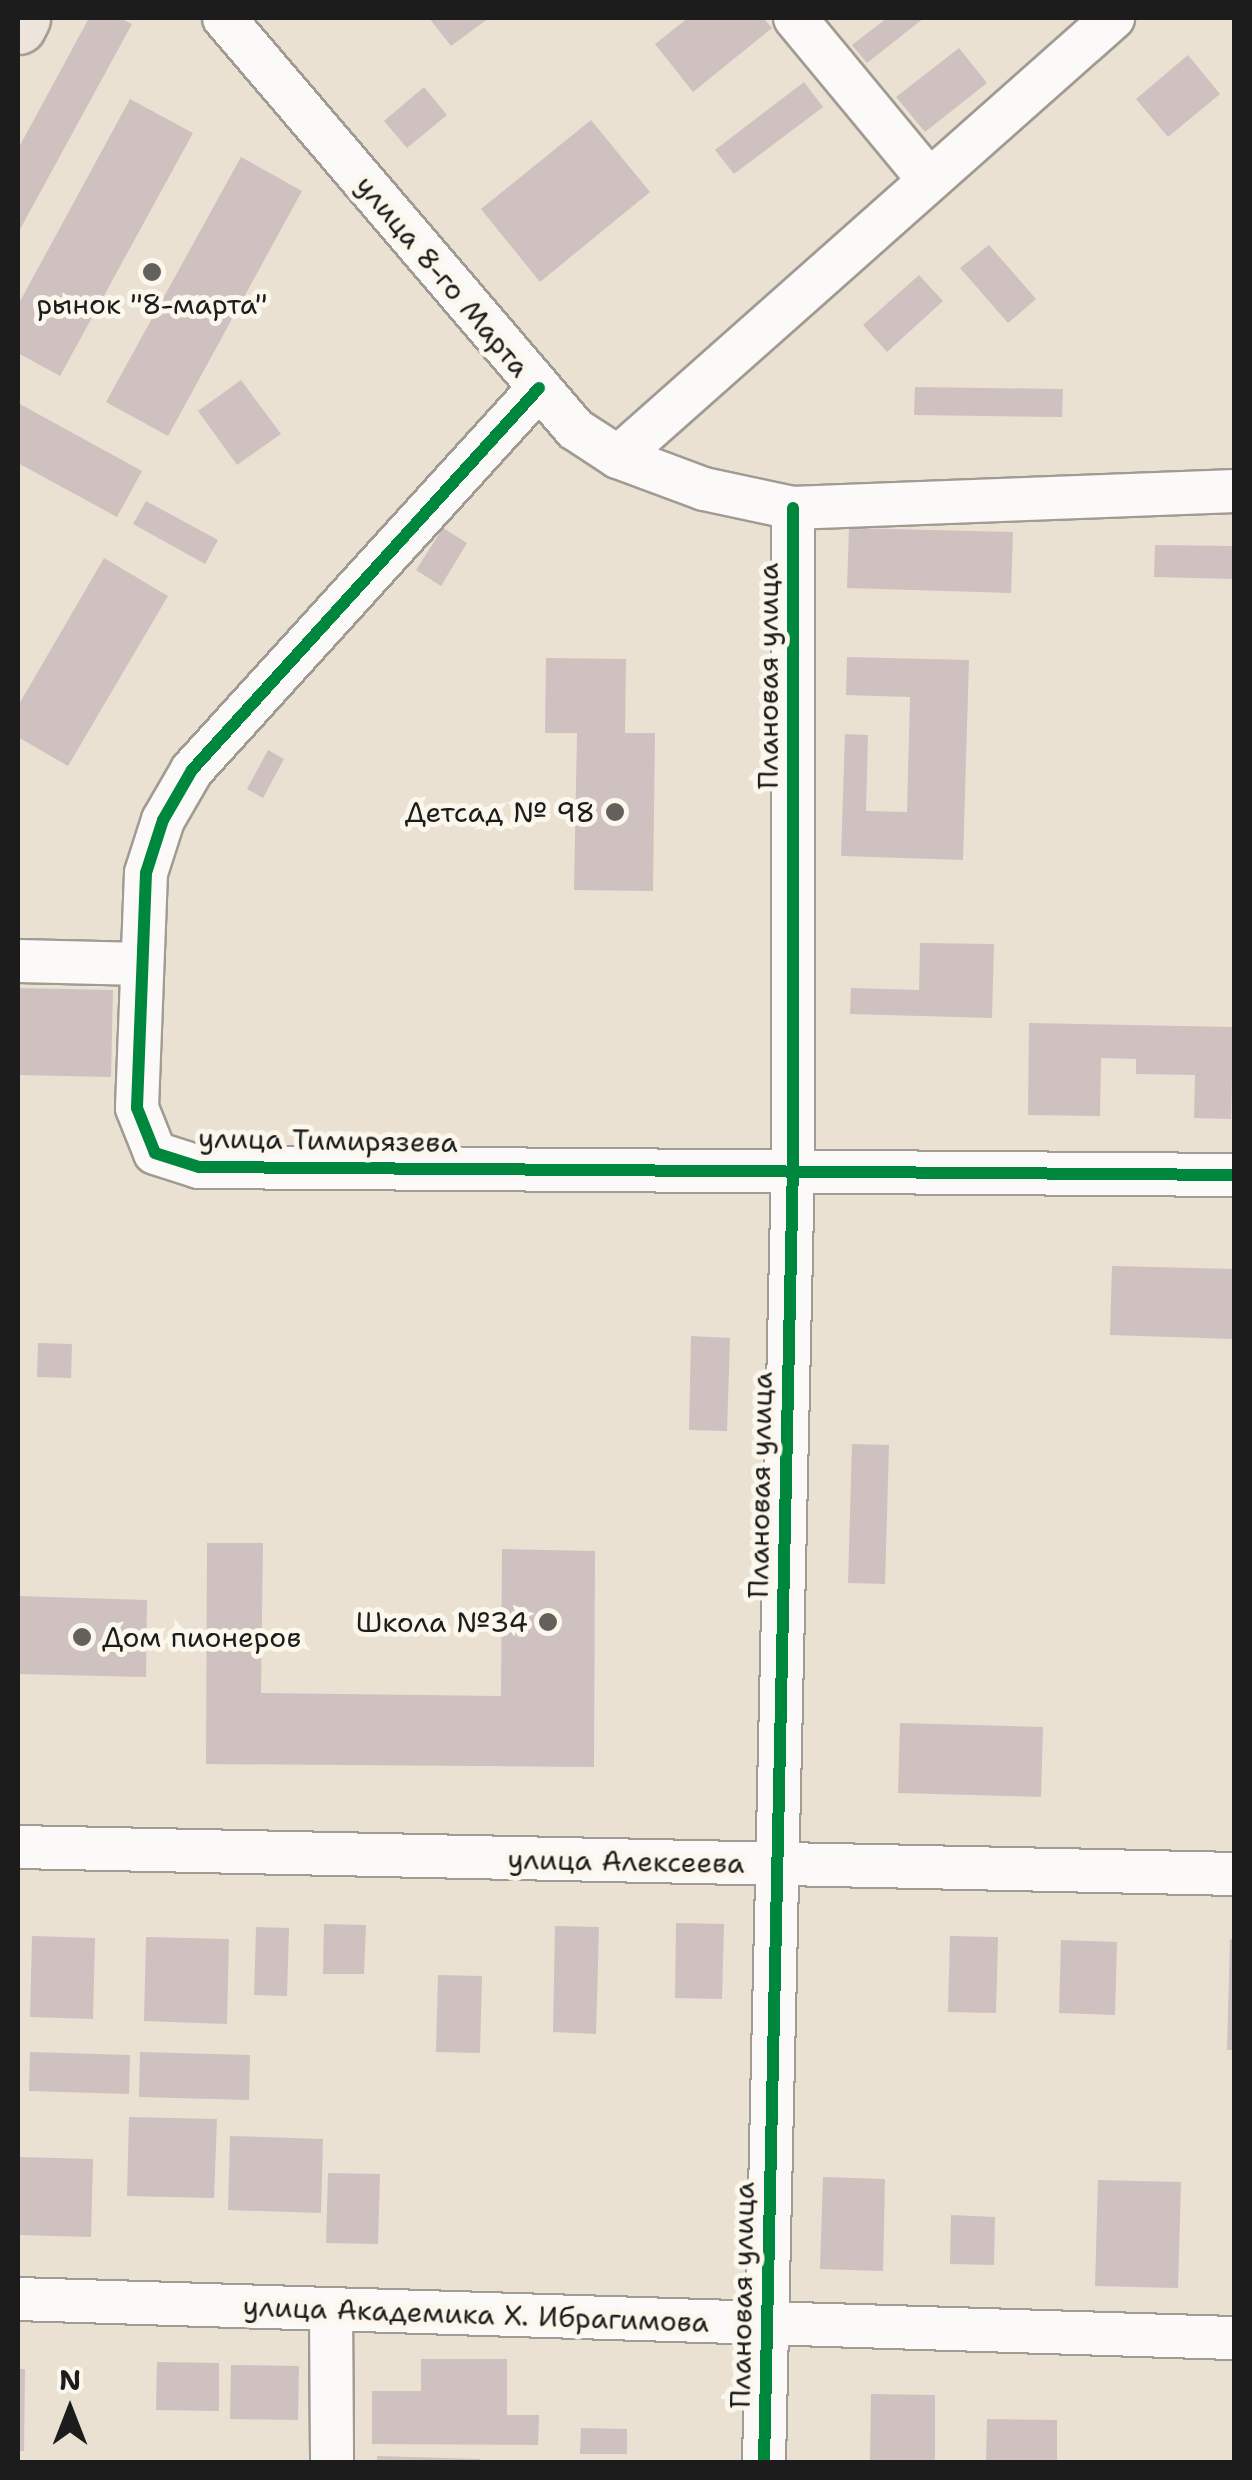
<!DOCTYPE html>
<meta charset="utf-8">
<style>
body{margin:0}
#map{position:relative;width:1252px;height:2480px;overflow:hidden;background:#eae1d3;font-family:"Shantell Sans",sans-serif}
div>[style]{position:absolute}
.building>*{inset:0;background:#cec1c0}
.roads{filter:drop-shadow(2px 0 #a09b93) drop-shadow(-2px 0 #a09b93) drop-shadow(0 2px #a09b93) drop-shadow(0 -2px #a09b93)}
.minor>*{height:42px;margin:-21px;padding:0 21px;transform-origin:21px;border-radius:21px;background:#fcfaf8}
.major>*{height:55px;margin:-27.5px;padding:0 27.5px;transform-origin:27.5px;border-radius:27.5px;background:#ede5dc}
.cycleway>*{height:12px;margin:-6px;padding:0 6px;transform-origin:6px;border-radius:6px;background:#00873e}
.dots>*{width:28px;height:28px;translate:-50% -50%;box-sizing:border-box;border:5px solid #fbf7ec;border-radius:50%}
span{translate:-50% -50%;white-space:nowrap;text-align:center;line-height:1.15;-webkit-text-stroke:10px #fbf7ec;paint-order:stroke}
.street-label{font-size:28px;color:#1c1c1c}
.poi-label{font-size:28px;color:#1c1c1c}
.right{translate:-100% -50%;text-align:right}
.left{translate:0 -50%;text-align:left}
.frame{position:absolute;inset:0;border:20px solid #1c1c1c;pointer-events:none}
.north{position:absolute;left:20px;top:2360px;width:100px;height:100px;-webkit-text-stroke:8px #fbf7ec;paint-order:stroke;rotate:0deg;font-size:28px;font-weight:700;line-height:40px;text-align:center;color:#1c1c1c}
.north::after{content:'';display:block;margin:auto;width:35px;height:45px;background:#1c1c1c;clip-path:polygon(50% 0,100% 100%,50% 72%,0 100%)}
</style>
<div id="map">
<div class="building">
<i style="clip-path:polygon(89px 18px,120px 18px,132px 24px,18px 233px,18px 149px)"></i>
<i style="clip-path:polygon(429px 18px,489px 18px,451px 46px)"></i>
<i style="clip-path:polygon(688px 18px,763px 18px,772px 28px,693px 92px,655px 44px)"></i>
<i style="clip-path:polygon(887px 18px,924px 18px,867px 63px,852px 45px)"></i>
<i style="clip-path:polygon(959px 48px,987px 83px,925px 132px,896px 97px)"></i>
<i style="clip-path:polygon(1188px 55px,1220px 94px,1168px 137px,1136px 99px)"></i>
<i style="clip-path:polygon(804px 82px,823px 107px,734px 174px,715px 150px)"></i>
<i style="clip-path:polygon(424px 87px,447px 115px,407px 148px,384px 121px)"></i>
<i style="clip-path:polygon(130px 99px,193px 133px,60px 376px,18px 353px,18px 305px)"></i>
<i style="clip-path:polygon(591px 120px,650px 192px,540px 282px,481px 209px)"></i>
<i style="clip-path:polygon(241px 157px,302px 191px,168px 436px,106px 402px)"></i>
<i style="clip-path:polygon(989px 245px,1036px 299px,1008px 323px,960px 268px)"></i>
<i style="clip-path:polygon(919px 275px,943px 301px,887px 352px,863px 325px)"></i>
<i style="clip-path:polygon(241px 380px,281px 434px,237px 465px,198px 411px)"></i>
<i style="clip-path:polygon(915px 387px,1063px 389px,1062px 417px,914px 415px)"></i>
<i style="clip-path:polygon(18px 403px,142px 471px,117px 517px,18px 463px)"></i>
<i style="clip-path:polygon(146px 501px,218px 540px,205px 564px,133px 524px)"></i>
<i style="clip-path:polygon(443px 528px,467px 543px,441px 586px,416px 570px)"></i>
<i style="clip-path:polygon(849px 528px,1013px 532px,1011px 593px,847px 588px)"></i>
<i style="clip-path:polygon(1155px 545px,1234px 546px,1234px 579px,1154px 577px)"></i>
<i style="clip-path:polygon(104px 558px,168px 596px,68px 766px,18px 737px,18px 706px)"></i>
<i style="clip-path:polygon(847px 657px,969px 660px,963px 860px,841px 856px,845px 734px,868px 735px,866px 811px,907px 812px,910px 697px,846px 695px)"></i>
<i style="clip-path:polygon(546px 658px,626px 659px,625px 733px,655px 733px,653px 891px,574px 890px,577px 733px,545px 733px)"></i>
<i style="clip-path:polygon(268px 750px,284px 759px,263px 798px,247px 789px)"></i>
<i style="clip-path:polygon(920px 943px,994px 944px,992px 1018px,850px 1014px,851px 988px,919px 990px)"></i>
<i style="clip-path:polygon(18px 988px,113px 990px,111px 1077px,18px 1075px)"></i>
<i style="clip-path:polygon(1029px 1023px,1233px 1027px,1231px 1119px,1194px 1118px,1195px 1075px,1136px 1074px,1136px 1059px,1101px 1058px,1100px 1116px,1028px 1115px)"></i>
<i style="clip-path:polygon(1112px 1266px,1234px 1269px,1234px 1339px,1110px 1335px)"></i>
<i style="clip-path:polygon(691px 1336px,730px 1338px,727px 1431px,689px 1430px)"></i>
<i style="clip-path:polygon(38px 1343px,72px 1344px,71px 1378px,37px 1377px)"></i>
<i style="clip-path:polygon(852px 1444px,889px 1445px,885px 1584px,848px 1583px)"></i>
<i style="clip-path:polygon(207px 1543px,263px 1543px,261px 1693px,501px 1696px,502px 1549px,595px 1551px,594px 1767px,206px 1764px)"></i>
<i style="clip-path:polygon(18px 1596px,147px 1600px,146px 1677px,18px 1674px)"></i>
<i style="clip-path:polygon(900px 1723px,1043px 1727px,1041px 1797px,898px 1793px)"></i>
<i style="clip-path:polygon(676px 1923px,724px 1924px,722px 1999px,675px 1998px)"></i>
<i style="clip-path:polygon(324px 1924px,366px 1925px,364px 1974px,323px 1974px)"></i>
<i style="clip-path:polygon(555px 1926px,599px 1927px,596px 2034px,553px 2032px)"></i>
<i style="clip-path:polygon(256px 1927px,289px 1928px,287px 1996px,254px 1995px)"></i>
<i style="clip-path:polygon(32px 1936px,95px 1938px,93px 2019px,30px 2017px)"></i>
<i style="clip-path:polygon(950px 1936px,998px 1937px,996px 2013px,948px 2012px)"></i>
<i style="clip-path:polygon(146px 1937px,229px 1939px,227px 2024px,144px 2021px)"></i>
<i style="clip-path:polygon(1230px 1939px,1234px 1940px,1234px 2050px,1227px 2050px)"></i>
<i style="clip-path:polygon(1061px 1940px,1117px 1942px,1115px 2015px,1059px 2013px)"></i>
<i style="clip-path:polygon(438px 1975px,482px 1976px,480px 2053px,436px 2052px)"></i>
<i style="clip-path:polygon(30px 2052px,130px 2055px,129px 2094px,29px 2091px)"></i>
<i style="clip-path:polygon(140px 2052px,250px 2055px,249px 2100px,139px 2097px)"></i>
<i style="clip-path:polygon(129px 2117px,217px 2119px,214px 2198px,127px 2196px)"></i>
<i style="clip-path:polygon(230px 2136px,323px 2139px,321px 2213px,228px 2210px)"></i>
<i style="clip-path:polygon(18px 2157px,93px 2159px,91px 2237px,18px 2235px)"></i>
<i style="clip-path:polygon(328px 2173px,380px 2174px,378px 2244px,326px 2243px)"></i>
<i style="clip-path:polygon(823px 2177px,885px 2179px,883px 2271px,820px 2269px)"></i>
<i style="clip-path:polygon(1098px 2180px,1181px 2182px,1178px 2288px,1095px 2286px)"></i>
<i style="clip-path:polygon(951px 2215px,995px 2217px,994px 2265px,950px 2264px)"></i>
<i style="clip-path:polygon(421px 2359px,507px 2359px,507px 2415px,539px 2415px,538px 2445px,372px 2444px,372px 2391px,421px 2391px)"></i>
<i style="clip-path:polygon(157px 2362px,219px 2363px,219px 2411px,156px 2410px)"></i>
<i style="clip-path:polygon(231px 2365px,299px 2366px,298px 2420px,230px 2419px)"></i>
<i style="clip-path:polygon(18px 2369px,25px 2369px,24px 2451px,18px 2451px)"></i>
<i style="clip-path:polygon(871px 2394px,935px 2395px,935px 2462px,870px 2462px)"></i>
<i style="clip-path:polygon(987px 2419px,1057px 2420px,1057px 2462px,986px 2462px)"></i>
<i style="clip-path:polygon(581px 2428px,627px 2429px,627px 2454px,580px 2454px)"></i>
<i style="clip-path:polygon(377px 2456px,480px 2459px,480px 2462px,377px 2462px)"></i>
</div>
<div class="roads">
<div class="minor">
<i style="left:224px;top:18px;width:540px;rotate:49.5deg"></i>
<i style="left:575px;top:429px;width:51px;rotate:33.1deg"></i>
<i style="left:618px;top:457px;width:92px;rotate:20.4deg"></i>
<i style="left:704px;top:489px;width:91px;rotate:12.1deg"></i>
<i style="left:793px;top:508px;width:441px;rotate:-2.2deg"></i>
<i style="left:795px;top:18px;width:209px;rotate:50.4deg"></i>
<i style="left:539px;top:388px;width:516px;rotate:132.25deg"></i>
<i style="left:192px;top:770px;width:58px;rotate:120.1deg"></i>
<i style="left:163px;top:820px;width:56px;rotate:107.8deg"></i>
<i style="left:146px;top:873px;width:235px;rotate:92.2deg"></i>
<i style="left:137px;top:1108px;width:48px;rotate:68.2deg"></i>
<i style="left:155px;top:1153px;width:46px;rotate:17.7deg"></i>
<i style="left:199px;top:1167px;width:1035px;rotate:0.44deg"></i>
<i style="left:618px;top:457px;width:662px;rotate:-41.57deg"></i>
<i style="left:18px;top:961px;width:124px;rotate:1.4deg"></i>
<i style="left:18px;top:1847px;width:1216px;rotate:1.27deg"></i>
<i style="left:18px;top:2299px;width:1217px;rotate:1.84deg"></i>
<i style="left:331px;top:2310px;width:152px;rotate:89.6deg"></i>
<i style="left:764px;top:2462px;width:1293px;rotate:-88.72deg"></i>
<i style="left:793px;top:1169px;width:661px;rotate:-90deg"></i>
</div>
<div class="major">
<i style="left:18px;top:26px;width:9px;rotate:-63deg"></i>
</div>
</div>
<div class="cycleway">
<i style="left:539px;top:388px;width:516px;rotate:132.25deg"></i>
<i style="left:192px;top:770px;width:58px;rotate:120.1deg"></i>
<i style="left:163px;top:820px;width:56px;rotate:107.8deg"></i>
<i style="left:146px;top:873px;width:235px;rotate:92.2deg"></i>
<i style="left:137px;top:1108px;width:48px;rotate:68.2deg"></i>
<i style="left:155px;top:1153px;width:46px;rotate:17.7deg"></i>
<i style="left:199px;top:1167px;width:1035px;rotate:0.44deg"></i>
<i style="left:764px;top:2462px;width:1293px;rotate:-88.72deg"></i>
<i style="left:793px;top:1169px;width:661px;rotate:-90deg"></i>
</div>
<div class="dots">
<i style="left:152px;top:272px;background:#64615c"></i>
<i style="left:615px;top:812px;background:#64615c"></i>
<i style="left:548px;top:1622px;background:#64615c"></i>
<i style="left:82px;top:1637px;background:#64615c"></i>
</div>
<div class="street-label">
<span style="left:443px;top:276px;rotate:50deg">улица 8-го Марта</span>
<span style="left:768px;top:676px;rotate:-90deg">Плановая улица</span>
<span style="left:328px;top:1140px;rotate:1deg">улица Тимирязева</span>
<span style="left:760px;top:1485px;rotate:-89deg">Плановая улица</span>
<span style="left:626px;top:1861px;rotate:1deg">улица Алексеева</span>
<span style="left:742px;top:2295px;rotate:-89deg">Плановая улица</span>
<span style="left:476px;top:2314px;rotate:2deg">улица Академика Х. Ибрагимова</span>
</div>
<div class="poi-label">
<span style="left:152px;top:304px">рынок "8-марта"</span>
<span class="right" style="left:595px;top:812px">Детсад № 98</span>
<span class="right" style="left:528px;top:1622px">Школа №34</span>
<span class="left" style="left:102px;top:1637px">Дом пионеров</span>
</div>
<div class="frame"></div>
<div class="north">N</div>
</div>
